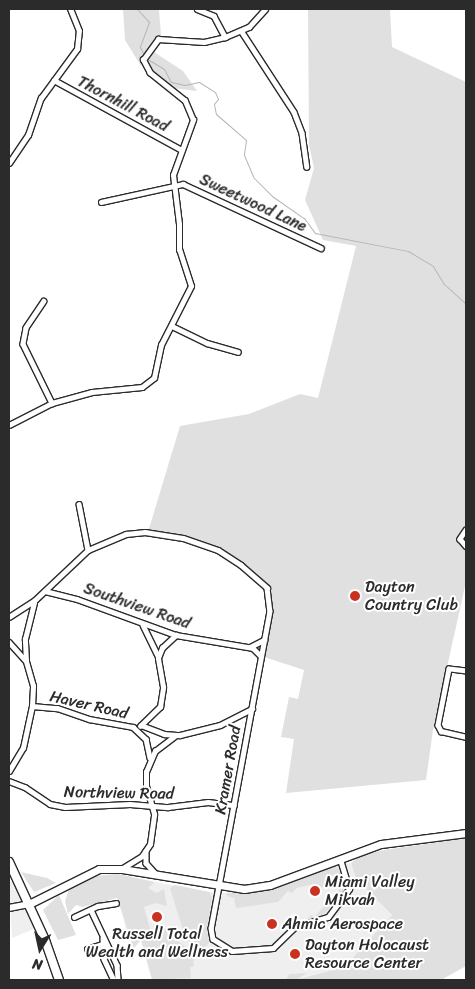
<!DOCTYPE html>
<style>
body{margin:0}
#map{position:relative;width:475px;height:989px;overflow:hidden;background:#fff;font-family:Sriracha,sans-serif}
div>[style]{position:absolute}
.built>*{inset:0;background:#efefef}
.green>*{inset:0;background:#e0e0e0}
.stream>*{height:1px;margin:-0.5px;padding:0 0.5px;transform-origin:0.5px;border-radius:0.5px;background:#b6b6b6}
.roads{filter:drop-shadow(1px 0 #2b2b2b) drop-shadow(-1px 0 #2b2b2b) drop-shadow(0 1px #2b2b2b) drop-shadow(0 -1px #2b2b2b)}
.minor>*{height:4.5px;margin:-2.25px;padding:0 2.25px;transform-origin:2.25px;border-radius:2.25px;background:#fff}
.tertiary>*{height:5.5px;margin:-2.75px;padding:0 2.75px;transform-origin:2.75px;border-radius:2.75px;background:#fff}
.secondary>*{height:7px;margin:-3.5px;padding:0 3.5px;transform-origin:3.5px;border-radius:3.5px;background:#fff}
.primary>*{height:8px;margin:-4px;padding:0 4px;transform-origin:4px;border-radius:4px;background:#fff}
.dots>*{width:14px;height:14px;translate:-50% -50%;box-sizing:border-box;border:2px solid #fff;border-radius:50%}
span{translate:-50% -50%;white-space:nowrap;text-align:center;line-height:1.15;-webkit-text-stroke:4px #fff;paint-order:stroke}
.street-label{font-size:16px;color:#2b2b2b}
.poi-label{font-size:16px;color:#2b2b2b}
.left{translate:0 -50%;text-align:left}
.frame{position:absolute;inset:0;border:10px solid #2b2b2b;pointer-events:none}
.north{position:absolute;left:15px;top:924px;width:50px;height:50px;-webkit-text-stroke:4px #fff;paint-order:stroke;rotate:190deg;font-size:14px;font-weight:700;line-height:20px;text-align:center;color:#2b2b2b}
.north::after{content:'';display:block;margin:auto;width:18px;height:22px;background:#2b2b2b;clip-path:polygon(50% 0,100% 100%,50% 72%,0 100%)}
</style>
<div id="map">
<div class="built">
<i style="clip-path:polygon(351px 863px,356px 879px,392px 915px,344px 967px,292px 980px,182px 980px,141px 939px,134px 948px,127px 935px,121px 907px,155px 882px,209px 892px,243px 894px,265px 891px,330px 866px)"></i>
<i style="clip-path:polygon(14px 881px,36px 928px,12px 938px,9px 882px)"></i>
</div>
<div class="green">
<i style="clip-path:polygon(123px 9px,162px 9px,159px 10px,161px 35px,143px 55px,141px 66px,125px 40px)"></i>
<i style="clip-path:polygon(308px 9px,390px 9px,392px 47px,466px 82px,466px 530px,460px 537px,466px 546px,466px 582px,433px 730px,426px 780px,286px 793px,294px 739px,281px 737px,289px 697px,298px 699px,304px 670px,261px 656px,270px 611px,269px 592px,229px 557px,197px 542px,148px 532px,180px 426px,249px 414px,300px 394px,318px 398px,356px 246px,323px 240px,305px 200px,314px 168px,309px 145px)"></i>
<i style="clip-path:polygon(151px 50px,183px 71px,197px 91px,172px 88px,153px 72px,146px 61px)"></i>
<i style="clip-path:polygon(466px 838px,466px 966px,441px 980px,286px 980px,289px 974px,307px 973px,298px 979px,344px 967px,392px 915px,356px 879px,351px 863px,360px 856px,384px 850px)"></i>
<i style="clip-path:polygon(330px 866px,338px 868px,343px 881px,344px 889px,342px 895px,324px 914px,307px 919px,311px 915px,314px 917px,340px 889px,342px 890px,342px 881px,338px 876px,333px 875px,322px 888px,313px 884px,297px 888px,292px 893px,288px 891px,278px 902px,236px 908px,234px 898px,227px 896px,227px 893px,265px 891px)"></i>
<i style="clip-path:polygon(21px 872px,47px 878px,56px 883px,34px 892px)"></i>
<i style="clip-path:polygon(118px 874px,155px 882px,148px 888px,157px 893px,164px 889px,167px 906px,155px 903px,144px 907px,151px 932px,166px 929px,169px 941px,175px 939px,193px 952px,194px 966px,190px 967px,191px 978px,152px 980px,141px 940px,134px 948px,117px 898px,83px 907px,76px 905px,68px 914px,65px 901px,69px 889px,93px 876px)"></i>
<i style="clip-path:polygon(175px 885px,209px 892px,212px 898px,207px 929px,209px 943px,204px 948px,182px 938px,185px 937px,170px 888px)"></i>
<i style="clip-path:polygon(59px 895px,76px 935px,58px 940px,43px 910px)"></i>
</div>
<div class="stream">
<i style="left:137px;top:9px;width:18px;rotate:47deg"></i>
<i style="left:149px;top:22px;width:27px;rotate:110deg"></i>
<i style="left:140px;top:47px;width:7px;rotate:63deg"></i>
<i style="left:149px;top:60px;width:17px;rotate:31deg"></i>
<i style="left:164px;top:69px;width:15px;rotate:62deg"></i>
<i style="left:171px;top:82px;width:14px;rotate:12deg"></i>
<i style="left:185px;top:85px;width:14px;rotate:-12deg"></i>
<i style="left:199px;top:82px;width:19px;rotate:32deg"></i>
<i style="left:215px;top:92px;width:8px;rotate:67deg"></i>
<i style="left:218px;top:99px;width:6px;rotate:129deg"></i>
<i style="left:214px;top:104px;width:10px;rotate:79deg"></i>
<i style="left:216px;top:114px;width:40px;rotate:41deg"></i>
<i style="left:246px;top:140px;width:15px;rotate:98deg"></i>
<i style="left:244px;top:155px;width:25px;rotate:67deg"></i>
<i style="left:254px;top:178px;width:25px;rotate:45deg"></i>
<i style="left:272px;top:196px;width:39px;rotate:35deg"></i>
<i style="left:304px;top:218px;width:19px;rotate:54deg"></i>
<i style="left:315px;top:233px;width:95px;rotate:11deg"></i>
<i style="left:408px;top:251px;width:29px;rotate:31deg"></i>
<i style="left:433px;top:266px;width:21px;rotate:59deg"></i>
<i style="left:444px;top:284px;width:30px;rotate:42deg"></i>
</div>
<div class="roads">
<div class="minor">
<i style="left:197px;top:9px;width:18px;rotate:22deg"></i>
<i style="left:214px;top:16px;width:24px;rotate:62deg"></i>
<i style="left:242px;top:32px;width:95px;rotate:57deg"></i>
<i style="left:294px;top:112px;width:22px;rotate:69deg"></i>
<i style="left:302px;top:133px;width:34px;rotate:82deg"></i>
<i style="left:54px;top:80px;width:144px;rotate:28.7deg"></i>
<i style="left:9px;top:163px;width:34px;rotate:-56deg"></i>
<i style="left:28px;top:135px;width:39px;rotate:-71deg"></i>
<i style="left:41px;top:98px;width:61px;rotate:-53.7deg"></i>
<i style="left:77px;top:49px;width:18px;rotate:-84deg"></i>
<i style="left:79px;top:31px;width:24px;rotate:-112deg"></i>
<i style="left:101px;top:202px;width:84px;rotate:-12.4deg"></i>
<i style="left:183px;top:184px;width:152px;rotate:24.9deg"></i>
<i style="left:44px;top:301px;width:32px;rotate:124deg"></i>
<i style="left:26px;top:328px;width:16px;rotate:101deg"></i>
<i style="left:23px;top:344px;width:66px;rotate:63.8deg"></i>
<i style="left:172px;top:326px;width:39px;rotate:26deg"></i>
<i style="left:207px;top:343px;width:32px;rotate:16deg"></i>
<i style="left:9px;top:425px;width:48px;rotate:-27.1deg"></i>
<i style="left:52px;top:403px;width:41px;rotate:-15.4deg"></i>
<i style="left:92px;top:392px;width:50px;rotate:-5.7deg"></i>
<i style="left:142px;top:387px;width:15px;rotate:-37deg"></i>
<i style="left:154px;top:378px;width:34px;rotate:-78deg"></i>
<i style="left:161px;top:345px;width:66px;rotate:-63deg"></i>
<i style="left:191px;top:286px;width:38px;rotate:-108deg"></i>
<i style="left:179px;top:250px;width:26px;rotate:-90deg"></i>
<i style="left:179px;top:224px;width:49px;rotate:-97deg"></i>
<i style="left:173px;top:175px;width:59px;rotate:-70deg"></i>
<i style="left:193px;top:120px;width:21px;rotate:-113deg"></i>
<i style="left:185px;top:101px;width:45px;rotate:-141.3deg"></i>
<i style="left:150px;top:73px;width:15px;rotate:-118deg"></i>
<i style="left:143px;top:60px;width:26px;rotate:-54deg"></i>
<i style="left:158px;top:39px;width:46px;rotate:3.7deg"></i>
<i style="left:204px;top:42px;width:22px;rotate:-13deg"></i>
<i style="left:225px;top:37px;width:26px;rotate:-23deg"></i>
<i style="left:249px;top:27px;width:24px;rotate:-48deg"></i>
<i style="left:79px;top:504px;width:47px;rotate:78.9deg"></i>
<i style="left:466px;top:530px;width:11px;rotate:124deg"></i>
<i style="left:460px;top:539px;width:9px;rotate:49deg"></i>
<i style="left:45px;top:591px;width:33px;rotate:14deg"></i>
<i style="left:77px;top:599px;width:105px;rotate:20deg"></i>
<i style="left:176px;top:635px;width:78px;rotate:9.6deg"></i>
<i style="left:253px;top:648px;width:11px;rotate:45deg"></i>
<i style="left:9px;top:617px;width:30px;rotate:-33deg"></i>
<i style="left:34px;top:601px;width:74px;rotate:-43.4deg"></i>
<i style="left:88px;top:550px;width:41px;rotate:-22.8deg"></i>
<i style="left:126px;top:534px;width:19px;rotate:-6deg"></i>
<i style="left:145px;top:532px;width:38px;rotate:9deg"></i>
<i style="left:183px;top:538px;width:37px;rotate:19deg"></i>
<i style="left:218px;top:550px;width:27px;rotate:33deg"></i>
<i style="left:241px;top:565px;width:35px;rotate:41deg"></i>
<i style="left:267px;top:588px;width:23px;rotate:83deg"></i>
<i style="left:270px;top:611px;width:322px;rotate:100.5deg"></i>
<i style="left:211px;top:928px;width:11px;rotate:80deg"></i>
<i style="left:213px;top:939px;width:22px;rotate:32deg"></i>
<i style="left:232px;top:951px;width:41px;rotate:-4.2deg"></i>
<i style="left:273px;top:948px;width:30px;rotate:-44deg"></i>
<i style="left:295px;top:927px;width:34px;rotate:-17deg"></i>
<i style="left:328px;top:917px;width:35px;rotate:-53deg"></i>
<i style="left:349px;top:889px;width:31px;rotate:-107deg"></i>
<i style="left:143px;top:625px;width:34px;rotate:64deg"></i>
<i style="left:9px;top:642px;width:24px;rotate:48deg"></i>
<i style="left:250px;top:647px;width:16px;rotate:-27deg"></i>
<i style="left:466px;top:671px;width:17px;rotate:-173deg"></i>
<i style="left:449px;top:669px;width:57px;rotate:101.1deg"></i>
<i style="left:438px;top:725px;width:7px;rotate:63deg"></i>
<i style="left:441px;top:731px;width:26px;rotate:13deg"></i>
<i style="left:32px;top:706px;width:25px;rotate:5deg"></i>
<i style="left:57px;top:708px;width:34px;rotate:19deg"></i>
<i style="left:89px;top:719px;width:45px;rotate:10.3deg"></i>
<i style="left:133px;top:727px;width:18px;rotate:43deg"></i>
<i style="left:146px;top:739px;width:19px;rotate:78deg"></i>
<i style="left:141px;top:725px;width:25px;rotate:21deg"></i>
<i style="left:164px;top:734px;width:16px;rotate:4deg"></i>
<i style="left:180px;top:735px;width:41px;rotate:-14deg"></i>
<i style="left:220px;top:725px;width:36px;rotate:-27deg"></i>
<i style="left:140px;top:726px;width:28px;rotate:-44deg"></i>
<i style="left:160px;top:707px;width:20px;rotate:-81deg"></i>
<i style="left:163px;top:687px;width:29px;rotate:-100deg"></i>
<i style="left:158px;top:658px;width:11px;rotate:-68deg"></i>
<i style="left:162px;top:648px;width:19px;rotate:-43deg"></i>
<i style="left:9px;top:771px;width:27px;rotate:-59deg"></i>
<i style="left:23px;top:748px;width:43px;rotate:-77.9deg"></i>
<i style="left:32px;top:706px;width:20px;rotate:-87deg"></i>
<i style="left:33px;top:686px;width:26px;rotate:-106deg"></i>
<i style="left:26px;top:661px;width:22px;rotate:-93deg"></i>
<i style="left:25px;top:639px;width:37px;rotate:-76deg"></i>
<i style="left:9px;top:781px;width:17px;rotate:21deg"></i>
<i style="left:25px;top:787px;width:30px;rotate:34deg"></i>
<i style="left:50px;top:804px;width:15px;rotate:11deg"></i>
<i style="left:65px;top:807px;width:65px;rotate:-2.6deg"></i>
<i style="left:130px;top:804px;width:38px;rotate:5deg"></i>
<i style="left:168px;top:807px;width:40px;rotate:-7.1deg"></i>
<i style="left:208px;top:802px;width:26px;rotate:7deg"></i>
<i style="left:146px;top:851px;width:12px;rotate:90deg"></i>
<i style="left:146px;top:863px;width:15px;rotate:48deg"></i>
<i style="left:123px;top:868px;width:22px;rotate:-32deg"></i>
<i style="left:142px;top:856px;width:14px;rotate:-56deg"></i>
<i style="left:150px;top:844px;width:30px;rotate:-82deg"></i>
<i style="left:154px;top:814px;width:29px;rotate:-106deg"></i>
<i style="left:146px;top:786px;width:14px;rotate:-90deg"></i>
<i style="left:146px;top:772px;width:23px;rotate:-67deg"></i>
<i style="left:155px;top:751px;width:25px;rotate:-37deg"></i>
<i style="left:91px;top:910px;width:61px;rotate:64.7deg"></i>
<i style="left:117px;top:965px;width:15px;rotate:86deg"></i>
<i style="left:74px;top:917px;width:26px;rotate:-25deg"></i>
<i style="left:98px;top:906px;width:18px;rotate:-9deg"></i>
<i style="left:103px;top:938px;width:21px;rotate:87deg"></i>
<i style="left:104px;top:959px;width:23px;rotate:65deg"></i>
<i style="left:87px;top:949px;width:16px;rotate:-18deg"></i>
</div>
<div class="tertiary">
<i style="left:9px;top:908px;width:20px;rotate:-11deg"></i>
</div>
<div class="secondary">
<i style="left:29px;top:904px;width:78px;rotate:-26.6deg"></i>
<i style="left:99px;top:869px;width:23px"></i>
<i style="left:122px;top:869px;width:124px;rotate:9.3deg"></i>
<i style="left:244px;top:889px;width:26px;rotate:-9deg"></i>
<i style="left:270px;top:885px;width:118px;rotate:-20.3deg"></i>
<i style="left:381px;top:844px;width:86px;rotate:-7.4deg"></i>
</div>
<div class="primary">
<i style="left:9px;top:862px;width:86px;rotate:65.2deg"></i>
<i style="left:45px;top:940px;width:42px;rotate:70.7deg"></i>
</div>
</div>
<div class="dots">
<i style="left:355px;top:596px;background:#c8321e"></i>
<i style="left:315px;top:891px;background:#c8321e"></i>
<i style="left:157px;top:917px;background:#c8321e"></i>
<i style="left:272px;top:924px;background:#c8321e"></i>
<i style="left:295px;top:954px;background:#c8321e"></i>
</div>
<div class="street-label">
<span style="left:123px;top:104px;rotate:28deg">Thornhill Road</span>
<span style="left:253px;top:203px;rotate:25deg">Sweetwood Lane</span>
<span style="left:137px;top:606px;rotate:19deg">Southview Road</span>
<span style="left:89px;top:705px;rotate:13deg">Haver Road</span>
<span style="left:228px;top:770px;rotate:-80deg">Kramer Road</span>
<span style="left:119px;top:793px;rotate:1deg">Northview Road</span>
</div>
<div class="poi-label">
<span class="left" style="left:365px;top:596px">Dayton<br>Country Club</span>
<span class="left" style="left:325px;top:891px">Miami Valley<br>Mikvah</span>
<span class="left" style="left:282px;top:924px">Ahmic Aerospace</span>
<span style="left:157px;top:943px">Russell Total<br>Wealth and Wellness</span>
<span class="left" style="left:305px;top:954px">Dayton Holocaust<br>Resource Center</span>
</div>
<div class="frame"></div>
<div class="north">N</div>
</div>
